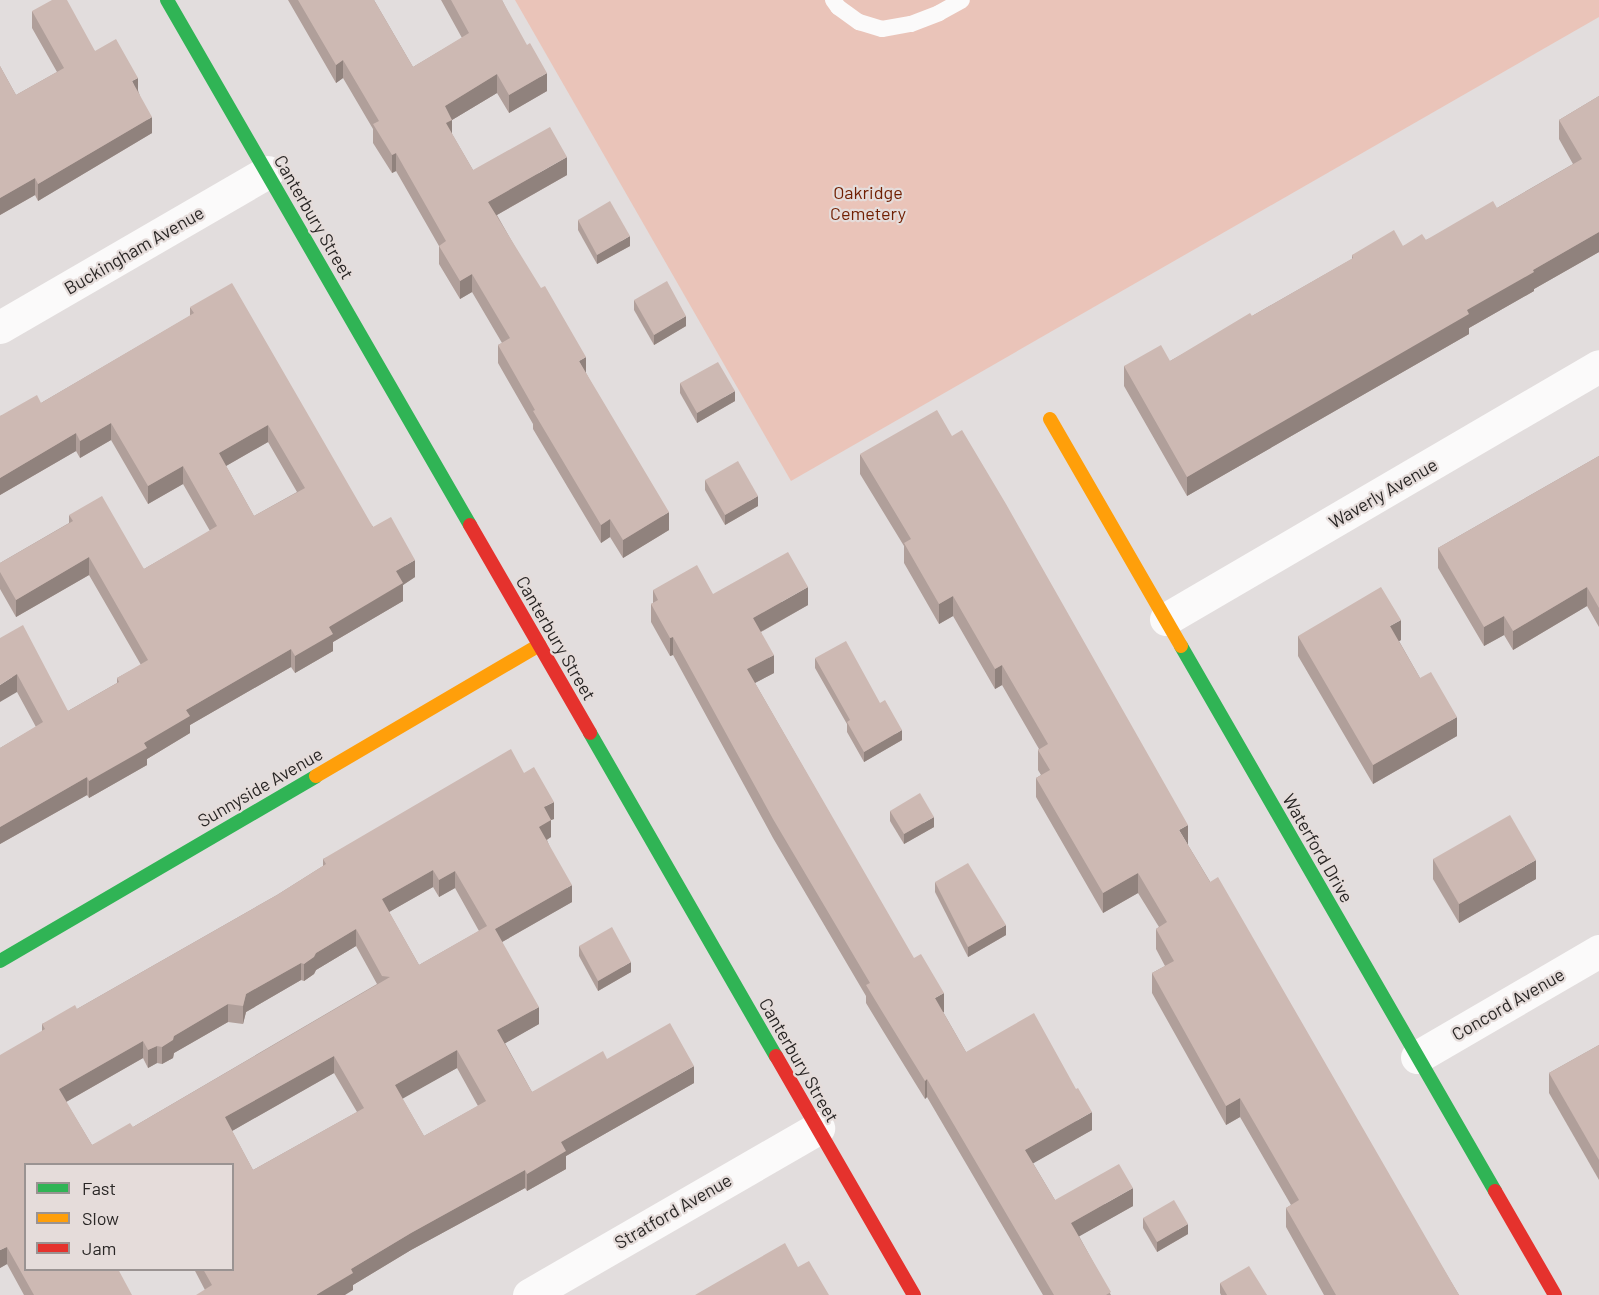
<!DOCTYPE html>
<style>
body{margin:0}
#map{position:relative;width:1599px;height:1295px;overflow:hidden;background:#e2dddd;font-family:Barlow,sans-serif}
div>[style]{position:absolute}
.green>*{inset:0;background:#eac4b9}
.lane>*{height:16px;margin:-8px;padding:0 8px;transform-origin:8px;border-radius:8px;background:#fbfafa}
.street>*{height:33px;margin:-16.5px;padding:0 16.5px;transform-origin:16.5px;border-radius:16.5px;background:#fbfafa}
.fast>*{height:14px;margin:-7px;padding:0 7px;transform-origin:7px;border-radius:7px;background:#30b455}
.slow>*{height:14px;margin:-7px;padding:0 7px;transform-origin:7px;border-radius:7px;background:#ff9f0a}
.jam>*{height:14px;margin:-7px;padding:0 7px;transform-origin:7px;border-radius:7px;background:#e5322d}
.wall>*{inset:0;background:#b09f9a}
.shaded-wall>*{inset:0;background:#90827d}
.building>*{inset:0;background:#cdb9b3}
span{translate:-50% -50%;white-space:nowrap;text-align:center;line-height:1.15;-webkit-text-stroke:4.5px #e5dcda;paint-order:stroke}
.park-label{font-size:18px;color:#701e00}
.street-label{font-size:18px;color:#292625}
.legend{position:absolute;left:24px;top:1163px;width:210px;height:108px;box-sizing:border-box;background:#e5dcda;border:2px solid #9a9392;margin:0;padding:8px 10px;list-style:none;font-size:18px;color:#292625}
.legend li{display:flex;align-items:center;gap:12px;height:30px}
.legend b{width:30px;border:2px solid #9a9392}
</style>
<div id="map">
<div class="green">
<i style="clip-path:polygon(515px 0,1599px 0,1599px 17px,791px 481px)"></i>
</div>
<div class="lane">
<i style="left:833px;top:0;width:9px;rotate:54deg"></i>
<i style="left:838px;top:7px;width:26px;rotate:36deg"></i>
<i style="left:859px;top:22px;width:24px;rotate:17deg"></i>
<i style="left:882px;top:29px;width:29px;rotate:-10deg"></i>
<i style="left:911px;top:24px;width:30px;rotate:-21deg"></i>
<i style="left:939px;top:13px;width:26px;rotate:-29deg"></i>
</div>
<div class="street">
<i style="left:0;top:327px;width:309px;rotate:-30.1deg"></i>
<i style="left:1166px;top:619px;width:501px;rotate:-30.3deg"></i>
<i style="left:1417px;top:1057px;width:211px;rotate:-30.2deg"></i>
<i style="left:529px;top:1295px;width:334px;rotate:-30deg"></i>
</div>
<div class="fast">
<i style="left:167px;top:0;width:606px;rotate:60.01deg"></i>
<i style="left:1181px;top:646px;width:629px;rotate:60.05deg"></i>
<i style="left:590px;top:733px;width:373px;rotate:60.1deg"></i>
<i style="left:0;top:961px;width:366px;rotate:-30.3deg"></i>
</div>
<div class="slow">
<i style="left:1050px;top:419px;width:262px;rotate:60deg"></i>
<i style="left:316px;top:776px;width:259px;rotate:-30.4deg"></i>
</div>
<div class="jam">
<i style="left:470px;top:525px;width:240px;rotate:60deg"></i>
<i style="left:776px;top:1056px;width:276px;rotate:60deg"></i>
<i style="left:1495px;top:1191px;width:120px;rotate:60deg"></i>
</div>
<div class="wall">
<i style="clip-path:polygon(288px 0,374px 0,413px 67px,462px 38px,441px 0,502px 0,547px 91px,509px 113px,497px 93px,452px 120px,452px 134px,473px 170px,567px 175px,497px 215px,586px 373px,669px 530px,623px 558px,610px 537px,601px 543px,533px 429px,533px 424px,498px 363px,498px 345px,502px 343px,472px 292px,460px 299px,439px 264px,439px 246px,396px 171px,392px 173px,373px 143px,373px 129px,343px 78px,336px 83px)"></i>
<i style="clip-path:polygon(32px 11px,95px 51px,138px 90px,152px 133px,38px 201px,35px 195px,0 215px,0 66px,16px 95px,57px 72px,32px 28px)"></i>
<i style="clip-path:polygon(1599px 96px,1599px 252px,1534px 289px,1534px 291px,1469px 328px,1469px 334px,1187px 496px,1124px 386px,1124px 366px,1170px 361px,1252px 316px,1352px 259px,1352px 255px,1403px 246px,1426px 240px,1497px 208px,1573px 164px,1559px 139px,1559px 120px)"></i>
<i style="clip-path:polygon(578px 220px,630px 246px,597px 264px,578px 230px)"></i>
<i style="clip-path:polygon(634px 300px,686px 326px,654px 345px,634px 310px)"></i>
<i style="clip-path:polygon(evenodd,190px 307px,415px 577px,403px 585px,403px 601px,333px 642px,333px 651px,295px 673px,291px 667px,190px 725px,190px 733px,147px 759px,147px 765px,89px 798px,87px 795px,0 844px,0 748px,36px 727px,17px 692px,0 638px,68px 711px,117px 683px,117px 678px,141px 665px,89px 575px,16px 617px,0 589px,0 563px,69px 523px,69px 515px,144px 569px,210px 531px,183px 484px,148px 504px,111px 440px,80px 458px,76px 451px,0 495px,0 416px,41px 403px,190px 316px,190px 307px,268px 442px,297px 492px,254px 516px,226px 466px,268px 442px)"></i>
<i style="clip-path:polygon(680px 383px,735px 401px,697px 423px,680px 393px)"></i>
<i style="clip-path:polygon(860px 454px,1188px 845px,1459px 1295px,1324px 1295px,1286px 1227px,1286px 1208px,1291px 1205px,1240px 1117px,1226px 1125px,1152px 993px,1152px 973px,1165px 966px,1156px 949px,1156px 929px,1159px 927px,1138px 893px,1103px 913px,1036px 797px,1036px 778px,1041px 775px,1038px 770px,1038px 750px,1039px 749px,1002px 685px,995px 689px,953px 616px,939px 624px,904px 563px,904px 546px,860px 474px)"></i>
<i style="clip-path:polygon(1599px 456px,1599px 627px,1587px 606px,1513px 650px,1504px 635px,1484px 646px,1438px 568px,1438px 548px)"></i>
<i style="clip-path:polygon(705px 480px,758px 506px,725px 525px,705px 490px)"></i>
<i style="clip-path:polygon(653px 590px,713px 594px,808px 605px,761px 632px,774px 673px,755px 683px,966px 1052px,1092px 1130px,1033px 1163px,1055px 1200px,1133px 1206px,1079px 1236px,1111px 1295px,1043px 1295px,927px 1097px,925px 1099px,883px 1031px,866px 1003px,866px 996px,773px 838px,673px 655px,670px 656px,651px 622px,651px 604px,653px 603px)"></i>
<i style="clip-path:polygon(1298px 636px,1401px 640px,1399px 641px,1420px 678px,1457px 736px,1373px 784px,1298px 656px)"></i>
<i style="clip-path:polygon(815px 658px,902px 740px,864px 762px,847px 732px,847px 724px,815px 668px)"></i>
<i style="clip-path:polygon(evenodd,524px 773px,554px 819px,551px 820px,551px 837px,547px 840px,572px 902px,502px 942px,539px 1024px,505px 1043px,532px 1092px,607px 1059px,694px 1083px,566px 1156px,566px 1169px,527px 1191px,525px 1188px,411px 1250px,353px 1285px,353px 1290px,205px 1290px,194px 1269px,232px 1269px,232px 1164px,26px 1164px,26px 1269px,132px 1295px,24px 1295px,7px 1264px,0 1268px,42px 1031px,42px 1024px,77px 1009px,277px 895px,323px 866px,323px 859px,524px 773px,433px 887px,439px 897px,455px 888px,479px 931px,419px 965px,389px 912px,433px 887px,524px 773px,356px 946px,377px 984px,133px 1127px,92px 1145px,66px 1102px,143px 1058px,148px 1068px,157px 1063px,162px 1064px,173px 1058px,174px 1053px,228px 1022px,243px 1024px,246px 1012px,301px 980px,304px 981px,314px 974px,316px 970px,356px 946px,524px 773px,457px 1068px,478px 1106px,424px 1136px,402px 1098px,457px 1068px,524px 773px,334px 1073px,357px 1112px,253px 1170px,232px 1131px,334px 1073px)"></i>
<i style="clip-path:polygon(890px 811px,934px 827px,904px 844px,890px 821px)"></i>
<i style="clip-path:polygon(1433px 859px,1536px 879px,1459px 923px,1433px 879px)"></i>
<i style="clip-path:polygon(935px 882px,1006px 935px,968px 957px,935px 892px)"></i>
<i style="clip-path:polygon(579px 946px,631px 972px,598px 991px,579px 956px)"></i>
<i style="clip-path:polygon(1599px 1045px,1599px 1180px,1549px 1093px,1549px 1073px)"></i>
<i style="clip-path:polygon(1143px 1218px,1188px 1234px,1157px 1252px,1143px 1228px)"></i>
<i style="clip-path:polygon(1220px 1283px,1267px 1295px,1221px 1295px,1220px 1293px)"></i>
</div>
<div class="shaded-wall">
<i style="clip-path:polygon(343px 60px,343px 78px,336px 83px,336px 65px)"></i>
<i style="clip-path:polygon(547px 73px,547px 91px,509px 113px,509px 95px)"></i>
<i style="clip-path:polygon(497px 74px,497px 93px,452px 120px,452px 138px,446px 141px,445px 106px)"></i>
<i style="clip-path:polygon(138px 78px,138px 95px,132px 81px)"></i>
<i style="clip-path:polygon(152px 117px,152px 133px,38px 201px,38px 184px)"></i>
<i style="clip-path:polygon(396px 153px,396px 171px,392px 173px,392px 155px)"></i>
<i style="clip-path:polygon(567px 157px,567px 175px,488px 220px,488px 202px)"></i>
<i style="clip-path:polygon(35px 178px,35px 195px,0 215px,0 198px)"></i>
<i style="clip-path:polygon(1599px 232px,1599px 252px,1534px 289px,1534px 291px,1469px 328px,1469px 334px,1187px 496px,1187px 477px,1533px 270px)"></i>
<i style="clip-path:polygon(630px 236px,630px 246px,597px 264px,597px 255px)"></i>
<i style="clip-path:polygon(472px 274px,472px 292px,460px 299px,460px 281px)"></i>
<i style="clip-path:polygon(686px 316px,686px 326px,654px 345px,654px 335px)"></i>
<i style="clip-path:polygon(586px 357px,586px 375px,579px 361px)"></i>
<i style="clip-path:polygon(735px 391px,735px 401px,697px 423px,697px 413px)"></i>
<i style="clip-path:polygon(111px 423px,111px 440px,80px 458px,80px 441px)"></i>
<i style="clip-path:polygon(268px 425px,268px 442px,219px 470px,219px 453px)"></i>
<i style="clip-path:polygon(76px 433px,76px 451px,0 495px,0 478px)"></i>
<i style="clip-path:polygon(183px 466px,183px 484px,148px 504px,148px 486px)"></i>
<i style="clip-path:polygon(758px 496px,758px 506px,725px 525px,725px 515px)"></i>
<i style="clip-path:polygon(669px 512px,669px 530px,623px 558px,623px 540px)"></i>
<i style="clip-path:polygon(610px 519px,610px 537px,601px 543px,601px 525px)"></i>
<i style="clip-path:polygon(89px 557px,89px 575px,16px 617px,16px 600px)"></i>
<i style="clip-path:polygon(415px 560px,415px 577px,403px 585px,403px 601px,333px 642px,333px 651px,295px 673px,295px 656px,329px 627px,396px 571px)"></i>
<i style="clip-path:polygon(808px 587px,808px 605px,753px 636px,753px 618px)"></i>
<i style="clip-path:polygon(1587px 587px,1587px 606px,1513px 650px,1513px 631px)"></i>
<i style="clip-path:polygon(953px 596px,953px 616px,939px 624px,939px 604px)"></i>
<i style="clip-path:polygon(1504px 616px,1504px 635px,1484px 646px,1484px 627px)"></i>
<i style="clip-path:polygon(1401px 620px,1401px 640px,1390px 646px,1390px 626px)"></i>
<i style="clip-path:polygon(673px 637px,673px 655px,670px 656px,670px 638px)"></i>
<i style="clip-path:polygon(291px 649px,291px 667px,190px 725px,190px 733px,147px 759px,147px 765px,89px 798px,89px 781px,144px 743px,186px 710px)"></i>
<i style="clip-path:polygon(774px 655px,774px 673px,747px 687px,747px 669px)"></i>
<i style="clip-path:polygon(1002px 665px,1002px 685px,995px 689px,995px 669px)"></i>
<i style="clip-path:polygon(17px 674px,17px 692px,0 702px,0 685px)"></i>
<i style="clip-path:polygon(1457px 717px,1457px 736px,1373px 784px,1373px 765px)"></i>
<i style="clip-path:polygon(902px 730px,902px 740px,864px 762px,864px 752px)"></i>
<i style="clip-path:polygon(87px 777px,87px 795px,0 844px,0 827px)"></i>
<i style="clip-path:polygon(554px 802px,554px 819px,551px 820px,551px 837px,539px 844px,539px 827px,544px 807px)"></i>
<i style="clip-path:polygon(934px 817px,934px 827px,904px 844px,904px 834px)"></i>
<i style="clip-path:polygon(1188px 825px,1188px 845px,1179px 830px)"></i>
<i style="clip-path:polygon(1536px 860px,1536px 879px,1459px 923px,1459px 904px)"></i>
<i style="clip-path:polygon(433px 870px,433px 887px,382px 916px,382px 899px)"></i>
<i style="clip-path:polygon(455px 871px,455px 888px,439px 897px,439px 880px)"></i>
<i style="clip-path:polygon(1138px 873px,1138px 893px,1103px 913px,1103px 893px)"></i>
<i style="clip-path:polygon(572px 885px,572px 902px,495px 946px,495px 929px)"></i>
<i style="clip-path:polygon(1006px 925px,1006px 935px,968px 957px,968px 947px)"></i>
<i style="clip-path:polygon(356px 929px,356px 946px,316px 970px,314px 974px,304px 981px,304px 964px,316px 953px)"></i>
<i style="clip-path:polygon(631px 962px,631px 972px,598px 991px,598px 981px)"></i>
<i style="clip-path:polygon(301px 963px,301px 980px,246px 1012px,243px 1024px,243px 1006px,246px 994px)"></i>
<i style="clip-path:polygon(944px 993px,944px 1012px,935px 1016px,935px 998px)"></i>
<i style="clip-path:polygon(228px 1004px,228px 1022px,174px 1053px,173px 1058px,162px 1064px,162px 1047px,174px 1036px)"></i>
<i style="clip-path:polygon(539px 1007px,539px 1024px,497px 1048px,497px 1030px)"></i>
<i style="clip-path:polygon(143px 1041px,143px 1058px,59px 1106px,59px 1089px)"></i>
<i style="clip-path:polygon(157px 1046px,157px 1063px,148px 1068px,148px 1050px)"></i>
<i style="clip-path:polygon(457px 1050px,457px 1068px,395px 1103px,395px 1085px)"></i>
<i style="clip-path:polygon(334px 1056px,334px 1073px,225px 1135px,225px 1117px)"></i>
<i style="clip-path:polygon(694px 1066px,694px 1083px,566px 1156px,566px 1169px,527px 1191px,527px 1174px,561px 1142px)"></i>
<i style="clip-path:polygon(927px 1079px,927px 1097px,925px 1099px,925px 1081px)"></i>
<i style="clip-path:polygon(1240px 1098px,1240px 1117px,1226px 1125px,1226px 1106px)"></i>
<i style="clip-path:polygon(1092px 1112px,1092px 1130px,1025px 1168px,1025px 1150px)"></i>
<i style="clip-path:polygon(525px 1170px,525px 1188px,411px 1250px,353px 1285px,353px 1290px,345px 1295px,316px 1295px,351px 1269px,411px 1233px)"></i>
<i style="clip-path:polygon(1133px 1188px,1133px 1206px,1071px 1241px,1071px 1223px)"></i>
<i style="clip-path:polygon(1188px 1224px,1188px 1234px,1157px 1252px,1157px 1242px)"></i>
<i style="clip-path:polygon(7px 1247px,7px 1264px,0 1268px,0 1250px)"></i>
</div>
<div class="building">
<i style="clip-path:polygon(52px 0,67px 0,95px 51px,116px 39px,138px 78px,132px 81px,152px 117px,38px 184px,35px 178px,0 198px,0 66px,16px 95px,64px 68px,32px 11px)"></i>
<i style="clip-path:polygon(298px 0,374px 0,413px 67px,469px 33px,451px 0,502px 0,527px 45px,530px 43px,547px 73px,509px 95px,497px 74px,445px 106px,452px 120px,446px 123px,473px 170px,550px 127px,567px 157px,488px 202px,541px 288px,545px 286px,586px 357px,579px 361px,669px 512px,623px 540px,610px 519px,601px 525px,533px 411px,535px 410px,498px 345px,510px 338px,472px 274px,460px 281px,439px 246px,446px 241px,396px 153px,392px 155px,373px 124px,379px 121px,343px 60px,336px 65px)"></i>
<i style="clip-path:polygon(1599px 96px,1599px 232px,1533px 270px,1534px 272px,1467px 310px,1469px 314px,1187px 477px,1124px 366px,1161px 345px,1170px 361px,1250px 313px,1252px 316px,1353px 258px,1352px 255px,1394px 230px,1403px 246px,1422px 234px,1426px 240px,1493px 201px,1497px 208px,1582px 159px,1559px 120px)"></i>
<i style="clip-path:polygon(610px 201px,630px 236px,597px 255px,578px 220px)"></i>
<i style="clip-path:polygon(667px 281px,686px 316px,654px 335px,634px 300px)"></i>
<i style="clip-path:polygon(evenodd,232px 283px,373px 527px,391px 517px,415px 560px,396px 571px,403px 583px,329px 627px,333px 634px,295px 656px,291px 649px,186px 710px,190px 716px,144px 743px,147px 748px,89px 781px,87px 777px,0 827px,0 748px,43px 722px,17px 674px,0 685px,0 638px,23px 625px,68px 711px,119px 682px,117px 678px,148px 660px,89px 557px,16px 600px,0 572px,0 563px,73px 521px,69px 515px,102px 496px,144px 569px,217px 526px,183px 466px,148px 486px,111px 423px,80px 441px,76px 433px,0 478px,0 416px,37px 395px,41px 403px,194px 313px,190px 307px,232px 283px,268px 425px,305px 488px,254px 516px,219px 453px,268px 425px)"></i>
<i style="clip-path:polygon(718px 362px,735px 391px,697px 413px,680px 383px)"></i>
<i style="clip-path:polygon(937px 410px,952px 436px,962px 430px,1006px 504px,1188px 825px,1179px 830px,1210px 882px,1218px 877px,1459px 1295px,1336px 1295px,1286px 1208px,1299px 1200px,1240px 1098px,1226px 1106px,1152px 973px,1174px 961px,1156px 929px,1167px 922px,1138px 873px,1103px 893px,1036px 778px,1050px 770px,1038px 750px,1048px 744px,1002px 665px,995px 669px,953px 596px,939px 604px,904px 543px,911px 539px,860px 454px)"></i>
<i style="clip-path:polygon(1599px 456px,1599px 608px,1587px 587px,1513px 631px,1504px 616px,1484px 627px,1438px 548px)"></i>
<i style="clip-path:polygon(738px 461px,758px 496px,725px 515px,705px 480px)"></i>
<i style="clip-path:polygon(788px 552px,808px 587px,753px 618px,774px 655px,747px 669px,914px 958px,921px 954px,944px 993px,935px 998px,966px 1052px,1034px 1013px,1076px 1089px,1078px 1088px,1092px 1112px,1025px 1150px,1055px 1200px,1119px 1164px,1133px 1188px,1071px 1223px,1111px 1292px,1106px 1295px,1054px 1295px,927px 1079px,925px 1081px,883px 1013px,866px 985px,870px 983px,773px 819px,673px 637px,670px 638px,651px 604px,658px 600px,653px 590px,697px 565px,713px 594px)"></i>
<i style="clip-path:polygon(1381px 587px,1401px 620px,1390px 626px,1420px 678px,1431px 672px,1457px 717px,1373px 765px,1298px 636px)"></i>
<i style="clip-path:polygon(846px 641px,880px 703px,885px 700px,902px 730px,864px 752px,847px 722px,850px 720px,815px 658px)"></i>
<i style="clip-path:polygon(evenodd,511px 749px,524px 773px,534px 767px,554px 802px,544px 807px,551px 820px,539px 827px,572px 885px,495px 929px,539px 1007px,497px 1030px,532px 1092px,603px 1051px,607px 1059px,670px 1023px,694px 1066px,561px 1142px,566px 1151px,527px 1174px,525px 1170px,411px 1233px,351px 1269px,353px 1273px,316px 1295px,196px 1295px,212px 1285px,203px 1269px,232px 1269px,232px 1164px,26px 1164px,26px 1269px,118px 1269px,132px 1295px,34px 1295px,7px 1247px,0 1250px,0 1055px,45px 1029px,42px 1024px,75px 1005px,77px 1009px,277px 895px,326px 864px,323px 859px,511px 749px,433px 870px,439px 880px,455px 871px,487px 926px,419px 965px,382px 899px,433px 870px,511px 749px,356px 929px,382px 976px,390px 977px,133px 1127px,130px 1123px,92px 1145px,59px 1089px,143px 1041px,148px 1050px,157px 1046px,162px 1047px,173px 1040px,174px 1036px,228px 1004px,243px 1006px,246px 994px,301px 963px,304px 964px,314px 957px,316px 953px,356px 929px,511px 749px,457px 1050px,486px 1101px,424px 1136px,395px 1085px,457px 1050px,511px 749px,334px 1056px,364px 1108px,253px 1170px,225px 1117px,334px 1056px)"></i>
<i style="clip-path:polygon(920px 793px,934px 817px,904px 834px,890px 811px)"></i>
<i style="clip-path:polygon(1510px 815px,1536px 860px,1459px 904px,1433px 859px)"></i>
<i style="clip-path:polygon(968px 863px,1006px 925px,968px 947px,935px 882px)"></i>
<i style="clip-path:polygon(612px 927px,631px 962px,598px 981px,579px 946px)"></i>
<i style="clip-path:polygon(1599px 1045px,1599px 1160px,1549px 1073px)"></i>
<i style="clip-path:polygon(1174px 1200px,1188px 1224px,1157px 1242px,1143px 1218px)"></i>
<i style="clip-path:polygon(785px 1243px,798px 1267px,809px 1261px,829px 1295px,695px 1295px)"></i>
<i style="clip-path:polygon(1249px 1266px,1267px 1295px,1227px 1295px,1220px 1283px)"></i>
</div>
<div class="park-label">
<span style="left:868px;top:203px">Oakridge<br>Cemetery</span>
</div>
<div class="street-label">
<span style="left:314px;top:217px;rotate:60deg">Canterbury Street</span>
<span style="left:134px;top:250px;rotate:-30deg">Buckingham Avenue</span>
<span style="left:1383px;top:493px;rotate:-30deg">Waverly Avenue</span>
<span style="left:556px;top:638px;rotate:60deg">Canterbury Street</span>
<span style="left:260px;top:787px;rotate:-30deg">Sunnyside Avenue</span>
<span style="left:1318px;top:848px;rotate:60deg">Waterford Drive</span>
<span style="left:1508px;top:1004px;rotate:-30deg">Concord Avenue</span>
<span style="left:799px;top:1060px;rotate:60deg">Canterbury Street</span>
<span style="left:673px;top:1211px;rotate:-30deg">Stratford Avenue</span>
</div>
<ul class="legend">
<li><b style="height:8px;background:#30b455"></b>Fast</li>
<li><b style="height:8px;background:#ff9f0a"></b>Slow</li>
<li><b style="height:8px;background:#e5322d"></b>Jam</li>
</ul>
</div>
